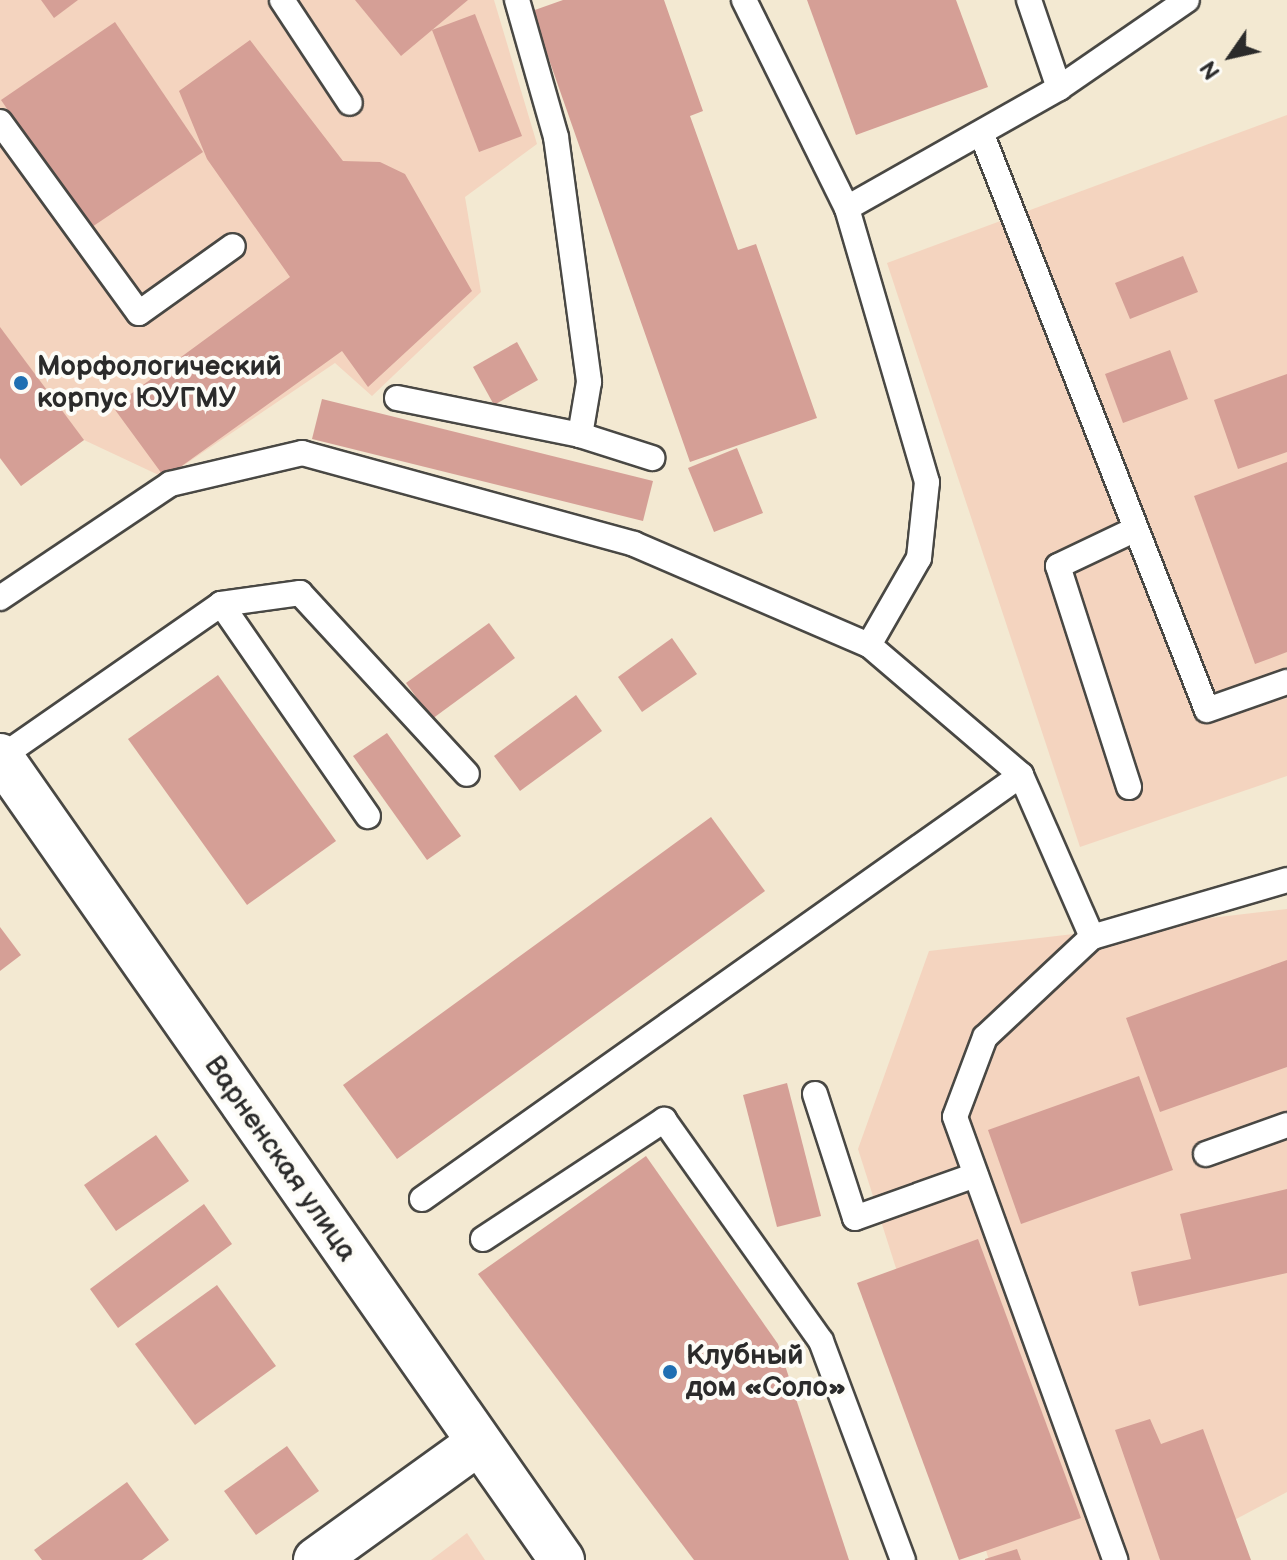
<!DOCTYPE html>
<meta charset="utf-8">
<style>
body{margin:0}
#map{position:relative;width:1287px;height:1560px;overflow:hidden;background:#f3e9d2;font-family:"Balsamiq Sans",sans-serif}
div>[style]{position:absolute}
.built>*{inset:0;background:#f4d4bf}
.building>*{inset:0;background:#d59f96}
.roads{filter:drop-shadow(2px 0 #494844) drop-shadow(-2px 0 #494844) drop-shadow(0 2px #494844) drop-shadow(0 -2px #494844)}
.lane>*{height:24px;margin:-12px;padding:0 12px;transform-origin:12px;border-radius:12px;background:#fff}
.street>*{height:44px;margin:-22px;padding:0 22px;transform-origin:22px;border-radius:22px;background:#fff}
.dots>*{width:22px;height:22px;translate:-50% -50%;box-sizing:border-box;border:4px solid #fdfcf7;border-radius:50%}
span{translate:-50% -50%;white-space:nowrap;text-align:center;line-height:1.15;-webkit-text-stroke:8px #fdfcf7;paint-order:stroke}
.poi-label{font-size:28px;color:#2b2b2b;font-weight:700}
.left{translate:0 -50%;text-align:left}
.street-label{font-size:28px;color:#2b2b2b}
.north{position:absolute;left:1191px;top:16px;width:80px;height:80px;-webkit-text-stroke:6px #fdfcf7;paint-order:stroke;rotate:236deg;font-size:22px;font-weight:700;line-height:32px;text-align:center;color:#2b2b2b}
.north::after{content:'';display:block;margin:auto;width:28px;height:36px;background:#2b2b2b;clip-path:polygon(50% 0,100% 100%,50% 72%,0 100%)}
</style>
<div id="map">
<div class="built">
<i style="clip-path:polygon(0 0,494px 0,537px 144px,465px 197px,481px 292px,372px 396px,335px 363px,165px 478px,84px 440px,21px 486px,0 458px)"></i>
<i style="clip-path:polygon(1287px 115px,1287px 776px,1080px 847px,887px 263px)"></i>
<i style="clip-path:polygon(1287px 909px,1287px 1492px,1159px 1560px,989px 1560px,858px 1149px,929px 951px)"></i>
<i style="clip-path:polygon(467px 1533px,485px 1560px,431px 1560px)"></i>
</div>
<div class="building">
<i style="clip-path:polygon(41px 0,78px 0,54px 18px)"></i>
<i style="clip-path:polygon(355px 0,468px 0,401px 56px)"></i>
<i style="clip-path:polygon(563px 0,664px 0,703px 111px,690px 116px,738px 250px,756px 244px,817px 418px,690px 462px,532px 11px)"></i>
<i style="clip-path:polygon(807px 0,956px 0,988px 87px,856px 135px)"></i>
<i style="clip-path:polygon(475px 14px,522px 136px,479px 152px,432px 30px)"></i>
<i style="clip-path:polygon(115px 22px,203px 152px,89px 229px,1px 100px)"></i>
<i style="clip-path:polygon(250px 40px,343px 161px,380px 162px,405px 174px,472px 291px,368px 387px,342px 351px,165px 478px,113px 407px,290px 277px,207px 159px,179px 91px)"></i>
<i style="clip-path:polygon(1183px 256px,1198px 292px,1130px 319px,1115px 283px)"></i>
<i style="clip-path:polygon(0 327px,84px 440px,21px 486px,0 458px)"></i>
<i style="clip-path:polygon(517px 342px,538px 380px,494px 405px,473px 367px)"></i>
<i style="clip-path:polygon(1170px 350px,1188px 399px,1123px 423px,1105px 374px)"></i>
<i style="clip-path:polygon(1287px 374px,1287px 452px,1238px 469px,1214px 400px)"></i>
<i style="clip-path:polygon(322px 399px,653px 481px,643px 521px,312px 439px)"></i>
<i style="clip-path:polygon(737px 448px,763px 513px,714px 532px,688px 468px)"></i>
<i style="clip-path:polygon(1287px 462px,1287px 652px,1255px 664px,1194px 496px)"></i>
<i style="clip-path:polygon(489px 623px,515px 658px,432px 719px,406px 683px)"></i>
<i style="clip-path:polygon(672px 638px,697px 674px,642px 712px,618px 677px)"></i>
<i style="clip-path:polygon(218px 675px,336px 841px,247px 905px,128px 739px)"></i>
<i style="clip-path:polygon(576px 695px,602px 731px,520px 791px,494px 756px)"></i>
<i style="clip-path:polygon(387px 733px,461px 836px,427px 860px,353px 756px)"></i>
<i style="clip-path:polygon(711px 817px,765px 891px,397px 1159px,343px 1085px)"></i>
<i style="clip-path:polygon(0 927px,21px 955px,0 971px)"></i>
<i style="clip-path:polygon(1287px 960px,1287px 1067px,1160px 1112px,1126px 1018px)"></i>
<i style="clip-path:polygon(1139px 1076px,1173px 1170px,1021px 1224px,988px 1130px)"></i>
<i style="clip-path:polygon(787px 1083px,821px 1216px,777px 1227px,743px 1095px)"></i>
<i style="clip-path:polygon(156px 1135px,189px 1181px,116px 1231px,84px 1185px)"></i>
<i style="clip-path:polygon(646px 1156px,778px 1344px,849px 1560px,694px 1560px,478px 1274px)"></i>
<i style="clip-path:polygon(1287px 1189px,1287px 1273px,1139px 1306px,1131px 1272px,1191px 1259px,1180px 1214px)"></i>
<i style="clip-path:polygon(204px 1204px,232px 1244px,118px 1328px,90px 1289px)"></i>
<i style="clip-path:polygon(978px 1239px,1081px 1518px,959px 1560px,857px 1283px)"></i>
<i style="clip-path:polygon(217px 1285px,276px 1366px,195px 1425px,135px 1344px)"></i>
<i style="clip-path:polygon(1150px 1419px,1161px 1444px,1203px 1429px,1251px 1560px,1160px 1560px,1115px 1430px)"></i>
<i style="clip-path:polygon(287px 1446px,319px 1491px,256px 1535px,224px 1491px)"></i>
<i style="clip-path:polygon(127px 1482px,169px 1540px,142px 1560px,42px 1560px,34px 1550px)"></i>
<i style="clip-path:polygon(1017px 1549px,1021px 1560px,985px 1560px,985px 1559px)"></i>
</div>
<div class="roads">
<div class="lane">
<i style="left:282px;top:0;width:123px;rotate:56.6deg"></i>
<i style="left:517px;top:0;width:142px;rotate:74.1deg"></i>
<i style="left:556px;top:137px;width:247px;rotate:82.3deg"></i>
<i style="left:589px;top:382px;width:54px;rotate:99.6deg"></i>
<i style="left:744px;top:0;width:232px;rotate:63.7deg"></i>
<i style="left:1029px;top:0;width:93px;rotate:71.2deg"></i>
<i style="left:0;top:122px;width:236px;rotate:54deg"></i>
<i style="left:139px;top:313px;width:115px;rotate:-35.5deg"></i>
<i style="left:982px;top:135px;width:617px;rotate:68.63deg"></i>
<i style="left:1207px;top:710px;width:85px;rotate:-19.3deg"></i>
<i style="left:397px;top:398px;width:187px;rotate:11.4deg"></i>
<i style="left:580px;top:435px;width:76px;rotate:17.7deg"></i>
<i style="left:0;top:598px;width:205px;rotate:-33.8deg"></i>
<i style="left:170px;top:484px;width:136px;rotate:-13.2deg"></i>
<i style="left:302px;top:453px;width:344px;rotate:15.3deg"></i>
<i style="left:634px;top:544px;width:256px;rotate:23.3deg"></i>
<i style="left:869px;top:645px;width:200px;rotate:40.5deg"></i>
<i style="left:1021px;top:775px;width:177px;rotate:66.3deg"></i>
<i style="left:1092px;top:937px;width:203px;rotate:-16.3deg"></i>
<i style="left:221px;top:604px;width:258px;rotate:55.3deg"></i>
<i style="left:869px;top:645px;width:100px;rotate:-60.1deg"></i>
<i style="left:919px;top:558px;width:76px;rotate:-84deg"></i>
<i style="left:927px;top:482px;width:285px;rotate:-106.3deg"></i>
<i style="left:847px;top:208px;width:244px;rotate:-29.5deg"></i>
<i style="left:1059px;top:88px;width:155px;rotate:-34.5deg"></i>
<i style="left:1px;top:757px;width:268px;rotate:-34.8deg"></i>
<i style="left:221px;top:604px;width:80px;rotate:-7.9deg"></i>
<i style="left:300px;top:593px;width:246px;rotate:47.3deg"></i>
<i style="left:1129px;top:787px;width:232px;rotate:-107.8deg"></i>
<i style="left:1058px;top:566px;width:86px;rotate:-25.4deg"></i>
<i style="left:1092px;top:937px;width:146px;rotate:136.9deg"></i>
<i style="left:985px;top:1037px;width:85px;rotate:110.6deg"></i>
<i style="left:955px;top:1117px;width:471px;rotate:70.1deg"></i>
<i style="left:815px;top:1094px;width:130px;rotate:72.1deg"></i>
<i style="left:855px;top:1218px;width:128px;rotate:-19.6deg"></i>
<i style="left:1206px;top:1154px;width:86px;rotate:-19.7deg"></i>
<i style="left:422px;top:1199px;width:734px;rotate:-35.29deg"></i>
<i style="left:483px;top:1239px;width:217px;rotate:-33.3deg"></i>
<i style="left:664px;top:1120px;width:271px;rotate:54.6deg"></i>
<i style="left:821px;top:1341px;width:234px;rotate:69.5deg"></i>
</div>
<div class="street">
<i style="left:0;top:756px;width:981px;rotate:55.05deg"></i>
<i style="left:316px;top:1560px;width:200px;rotate:-35.8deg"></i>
</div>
</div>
<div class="dots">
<i style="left:21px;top:383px;background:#1f6fb2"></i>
<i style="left:670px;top:1372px;background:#1f6fb2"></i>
</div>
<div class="poi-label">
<span class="left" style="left:37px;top:383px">Морфологический<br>корпус ЮУГМУ</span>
<span class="left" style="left:686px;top:1372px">Клубный<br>дом «Соло»</span>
</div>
<div class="street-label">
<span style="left:280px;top:1159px;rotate:55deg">Варненская улица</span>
</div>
<div class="north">N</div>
</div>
